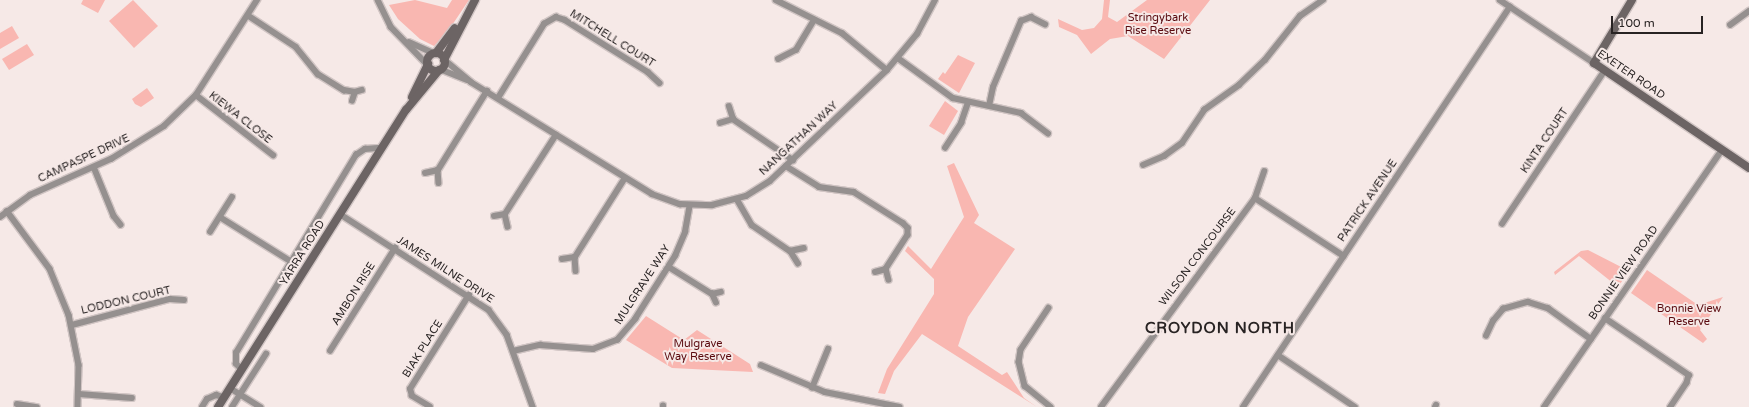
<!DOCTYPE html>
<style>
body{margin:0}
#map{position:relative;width:1749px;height:407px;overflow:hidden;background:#f6e9e7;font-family:"Varela Round",sans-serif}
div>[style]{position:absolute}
.green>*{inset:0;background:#f9b7b1}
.roads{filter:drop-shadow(1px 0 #d1c5c4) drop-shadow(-1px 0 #d1c5c4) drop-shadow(0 1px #d1c5c4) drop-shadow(0 -1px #d1c5c4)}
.street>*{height:5.5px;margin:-2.75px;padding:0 2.75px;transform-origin:2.75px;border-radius:2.75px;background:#95908f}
.secondary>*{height:8px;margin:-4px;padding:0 4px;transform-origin:4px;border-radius:4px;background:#6c6464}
.secondary>.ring{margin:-4px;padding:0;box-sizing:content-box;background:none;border:8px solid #6c6464;border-radius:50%}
span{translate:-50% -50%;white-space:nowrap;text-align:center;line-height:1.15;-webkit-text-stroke:4px #f6e9e7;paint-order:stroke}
.park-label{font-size:11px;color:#59090e}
.street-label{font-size:11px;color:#282323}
.district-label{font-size:15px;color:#282323;font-weight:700;letter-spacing:1px}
.scale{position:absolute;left:1611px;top:16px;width:92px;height:18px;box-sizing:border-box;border:2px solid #282323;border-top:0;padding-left:5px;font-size:12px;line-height:14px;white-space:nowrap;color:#282323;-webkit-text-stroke:3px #f6e9e7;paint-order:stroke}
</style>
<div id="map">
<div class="green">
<i style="clip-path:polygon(83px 0,105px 0,98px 13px,81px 4px)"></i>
<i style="clip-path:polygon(133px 0,158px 26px,134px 48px,109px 21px)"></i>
<i style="clip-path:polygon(415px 0,447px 8px,452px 0,469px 0,446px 34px,434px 46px,420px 39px,398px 19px,389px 5px)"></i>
<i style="clip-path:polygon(1104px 0,1110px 0,1108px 17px,1117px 22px,1147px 0,1210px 0,1164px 59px,1128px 36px,1110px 39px,1091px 54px,1077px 35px,1059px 27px,1058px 19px,1082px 30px,1094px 28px,1102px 19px)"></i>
<i style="clip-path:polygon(12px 26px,19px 38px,0 49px,0 33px)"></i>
<i style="clip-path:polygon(27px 44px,34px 55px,9px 70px,2px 59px)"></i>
<i style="clip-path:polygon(958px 55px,975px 63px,959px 93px,938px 79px,943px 72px,945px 74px)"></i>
<i style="clip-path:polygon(147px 88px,154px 98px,141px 107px,135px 104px,132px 99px)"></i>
<i style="clip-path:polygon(945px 101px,958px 111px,944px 135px,929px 126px)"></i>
<i style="clip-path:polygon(954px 163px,979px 215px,974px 223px,1015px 249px,968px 317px,958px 346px,1002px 375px,1007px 372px,1024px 398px,1037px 407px,922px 334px,894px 371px,885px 394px,878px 393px,887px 369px,934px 294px,934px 279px,905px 251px,908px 246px,931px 269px,964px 217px,947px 166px)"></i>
<i style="clip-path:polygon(1588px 250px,1629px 271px,1618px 287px,1579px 256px,1555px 275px,1554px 272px,1581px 251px)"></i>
<i style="clip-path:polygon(1647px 270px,1698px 305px,1723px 297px,1700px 330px,1707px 339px,1703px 343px,1631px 293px)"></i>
<i style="clip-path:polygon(646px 316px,684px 340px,697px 330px,750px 364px,753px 372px,672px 368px,626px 340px)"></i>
</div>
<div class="roads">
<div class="street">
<i style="left:378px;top:0;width:30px;rotate:64deg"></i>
<i style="left:391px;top:27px;width:52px;rotate:45.8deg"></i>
<i style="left:776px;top:0;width:74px;rotate:26.6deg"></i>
<i style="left:842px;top:33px;width:58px;rotate:39.4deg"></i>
<i style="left:1500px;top:0;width:113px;rotate:33.8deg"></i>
<i style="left:249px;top:16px;width:56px;rotate:33.4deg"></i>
<i style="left:296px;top:47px;width:35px;rotate:51deg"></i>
<i style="left:318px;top:74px;width:31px;rotate:32deg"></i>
<i style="left:344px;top:90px;width:11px;rotate:10deg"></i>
<i style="left:1730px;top:25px;width:24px;rotate:-36deg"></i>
<i style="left:409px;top:42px;width:27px;rotate:24deg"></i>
<i style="left:898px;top:58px;width:68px;rotate:36deg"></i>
<i style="left:953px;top:98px;width:70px;rotate:12.4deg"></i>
<i style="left:1021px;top:113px;width:34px;rotate:37deg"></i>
<i style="left:778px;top:59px;width:20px;rotate:-27deg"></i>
<i style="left:796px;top:50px;width:35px;rotate:-59deg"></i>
<i style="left:445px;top:60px;width:34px;rotate:40deg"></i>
<i style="left:471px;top:82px;width:213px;rotate:31.7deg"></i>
<i style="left:652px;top:194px;width:30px;rotate:20deg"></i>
<i style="left:680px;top:204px;width:32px;rotate:2deg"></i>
<i style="left:712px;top:205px;width:35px;rotate:-15deg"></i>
<i style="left:746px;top:196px;width:28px;rotate:-32deg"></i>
<i style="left:770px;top:181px;width:161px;rotate:-43.5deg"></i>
<i style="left:887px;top:70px;width:47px;rotate:-50.2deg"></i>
<i style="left:917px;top:34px;width:38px;rotate:-62deg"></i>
<i style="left:440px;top:69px;width:29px;rotate:22deg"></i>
<i style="left:196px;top:95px;width:98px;rotate:37.9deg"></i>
<i style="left:498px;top:98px;width:87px;rotate:-58.1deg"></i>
<i style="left:544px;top:24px;width:14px;rotate:-30deg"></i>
<i style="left:556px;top:17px;width:9px;rotate:18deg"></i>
<i style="left:565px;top:20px;width:98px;rotate:32.1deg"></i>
<i style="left:648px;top:72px;width:16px;rotate:43deg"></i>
<i style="left:352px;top:101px;width:9px;rotate:-72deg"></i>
<i style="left:355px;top:92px;width:7px;rotate:-16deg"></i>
<i style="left:989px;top:106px;width:19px;rotate:-78deg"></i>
<i style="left:993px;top:87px;width:72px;rotate:-67deg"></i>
<i style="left:1021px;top:21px;width:11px;rotate:-22deg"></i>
<i style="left:1031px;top:17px;width:16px;rotate:27deg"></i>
<i style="left:733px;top:119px;width:73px;rotate:34.3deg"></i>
<i style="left:720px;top:123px;width:14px;rotate:-17deg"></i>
<i style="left:733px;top:119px;width:13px;rotate:-108deg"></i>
<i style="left:945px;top:148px;width:30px;rotate:-57deg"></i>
<i style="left:961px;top:123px;width:21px;rotate:-71deg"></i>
<i style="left:1143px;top:165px;width:23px;rotate:-23deg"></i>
<i style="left:1164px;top:156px;width:22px;rotate:-36deg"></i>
<i style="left:1182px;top:143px;width:40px;rotate:-56deg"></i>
<i style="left:1204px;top:110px;width:43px;rotate:-35.5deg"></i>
<i style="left:1239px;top:85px;width:36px;rotate:-44deg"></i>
<i style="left:1265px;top:60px;width:56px;rotate:-51.5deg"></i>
<i style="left:1300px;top:16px;width:28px;rotate:-35deg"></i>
<i style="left:786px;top:166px;width:39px;rotate:32deg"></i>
<i style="left:819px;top:187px;width:35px;rotate:8deg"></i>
<i style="left:854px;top:192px;width:58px;rotate:32.3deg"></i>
<i style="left:903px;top:223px;width:7px;rotate:45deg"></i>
<i style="left:908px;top:228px;width:7px;rotate:90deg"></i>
<i style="left:908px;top:235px;width:40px;rotate:122.9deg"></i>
<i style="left:94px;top:167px;width:53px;rotate:67.8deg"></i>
<i style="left:114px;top:216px;width:11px;rotate:52deg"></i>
<i style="left:438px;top:170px;width:93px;rotate:-58.2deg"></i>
<i style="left:425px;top:173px;width:13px;rotate:-13deg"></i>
<i style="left:438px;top:170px;width:13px;rotate:86deg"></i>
<i style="left:1255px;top:198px;width:106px;rotate:33.1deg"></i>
<i style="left:737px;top:199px;width:30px;rotate:60deg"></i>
<i style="left:752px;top:225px;width:46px;rotate:34.4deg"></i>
<i style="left:7px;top:211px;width:72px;rotate:53.4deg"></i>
<i style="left:50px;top:269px;width:50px;rotate:67.6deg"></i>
<i style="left:69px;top:315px;width:51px;rotate:78.7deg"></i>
<i style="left:79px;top:365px;width:42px;rotate:91.4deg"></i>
<i style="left:340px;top:214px;width:177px;rotate:32.8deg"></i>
<i style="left:489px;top:310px;width:31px;rotate:54deg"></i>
<i style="left:507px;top:335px;width:77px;rotate:70.1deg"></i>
<i style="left:505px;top:214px;width:94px;rotate:-57.2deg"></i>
<i style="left:494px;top:216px;width:11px;rotate:-10deg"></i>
<i style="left:505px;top:214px;width:13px;rotate:77deg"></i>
<i style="left:0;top:217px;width:37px;rotate:-36deg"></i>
<i style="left:30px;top:195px;width:89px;rotate:-24deg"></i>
<i style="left:111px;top:159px;width:62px;rotate:-31.9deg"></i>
<i style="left:164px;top:126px;width:45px;rotate:-44.1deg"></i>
<i style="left:196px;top:95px;width:113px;rotate:-57.3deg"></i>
<i style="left:220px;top:217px;width:85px;rotate:32deg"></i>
<i style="left:1502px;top:224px;width:185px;rotate:-56.2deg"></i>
<i style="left:210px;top:232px;width:41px;rotate:-57.8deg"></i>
<i style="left:575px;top:257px;width:93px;rotate:-57.7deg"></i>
<i style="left:562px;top:259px;width:13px;rotate:-9deg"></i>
<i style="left:575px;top:257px;width:14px;rotate:86deg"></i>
<i style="left:798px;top:264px;width:15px;rotate:-122deg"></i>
<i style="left:790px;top:251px;width:14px;rotate:-12deg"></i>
<i style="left:669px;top:267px;width:51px;rotate:32.1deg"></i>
<i style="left:875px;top:272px;width:11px;rotate:-15deg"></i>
<i style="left:886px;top:269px;width:11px;rotate:75deg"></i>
<i style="left:716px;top:303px;width:10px;rotate:-114deg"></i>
<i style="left:712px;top:294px;width:9px;rotate:-13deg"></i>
<i style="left:1049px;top:308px;width:50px;rotate:123.7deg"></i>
<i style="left:1021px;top:350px;width:12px;rotate:99deg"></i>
<i style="left:1019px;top:362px;width:25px;rotate:76deg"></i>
<i style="left:1025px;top:386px;width:33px;rotate:39deg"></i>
<i style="left:1605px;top:318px;width:102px;rotate:34.2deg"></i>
<i style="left:1689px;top:375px;width:8px;rotate:104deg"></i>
<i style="left:1687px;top:383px;width:29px;rotate:124deg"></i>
<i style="left:72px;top:325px;width:101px;rotate:-14.9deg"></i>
<i style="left:170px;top:299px;width:14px;rotate:4deg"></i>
<i style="left:1486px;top:336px;width:17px;rotate:-65deg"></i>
<i style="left:1493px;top:321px;width:16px;rotate:-50deg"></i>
<i style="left:1503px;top:309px;width:26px;rotate:-16deg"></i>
<i style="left:1528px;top:302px;width:21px;rotate:17deg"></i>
<i style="left:1548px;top:308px;width:53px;rotate:35.8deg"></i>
<i style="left:330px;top:351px;width:122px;rotate:-57.7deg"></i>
<i style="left:513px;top:351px;width:28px;rotate:-13deg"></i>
<i style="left:540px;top:345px;width:53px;rotate:4.3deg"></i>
<i style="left:593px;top:349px;width:26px;rotate:-21deg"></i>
<i style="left:617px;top:340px;width:28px;rotate:-49deg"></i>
<i style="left:635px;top:319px;width:75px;rotate:-57.6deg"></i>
<i style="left:675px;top:256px;width:26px;rotate:-67deg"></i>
<i style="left:685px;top:232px;width:27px;rotate:-80deg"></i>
<i style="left:1278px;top:355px;width:93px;rotate:34deg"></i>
<i style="left:761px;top:365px;width:69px;rotate:22.9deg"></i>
<i style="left:825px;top:392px;width:76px;rotate:11.3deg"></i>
<i style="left:241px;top:369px;width:7px;rotate:-135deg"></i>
<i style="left:236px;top:364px;width:11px;rotate:-90deg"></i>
<i style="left:236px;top:353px;width:232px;rotate:-58.8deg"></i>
<i style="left:356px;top:155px;width:11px;rotate:-34deg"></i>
<i style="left:365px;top:149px;width:16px;rotate:-4deg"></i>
<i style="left:230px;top:388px;width:36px;rotate:32deg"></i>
<i style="left:812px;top:388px;width:42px;rotate:-67.7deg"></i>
<i style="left:79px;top:394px;width:53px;rotate:4.3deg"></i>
<i style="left:17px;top:404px;width:20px;rotate:9deg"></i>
<i style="left:202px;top:407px;width:9px;rotate:-58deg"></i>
<i style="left:207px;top:399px;width:10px;rotate:-24deg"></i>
<i style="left:216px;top:395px;width:8px;rotate:14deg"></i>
<i style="left:232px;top:407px;width:63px;rotate:-57.3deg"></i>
<i style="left:430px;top:407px;width:21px;rotate:-149deg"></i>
<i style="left:412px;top:396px;width:7px;rotate:-106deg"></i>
<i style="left:410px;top:389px;width:111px;rotate:-57.9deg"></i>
<i style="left:663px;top:407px;width:1px;rotate:-90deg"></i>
<i style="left:1101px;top:407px;width:260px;rotate:-53.6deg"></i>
<i style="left:1255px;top:198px;width:28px;rotate:-71deg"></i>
<i style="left:1243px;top:407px;width:481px;rotate:-56.3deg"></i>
<i style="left:1435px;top:407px;width:2px;rotate:-63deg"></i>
<i style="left:1544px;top:407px;width:311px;rotate:-55.3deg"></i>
</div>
<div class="secondary">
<i style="left:1632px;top:0;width:74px;rotate:121.1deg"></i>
<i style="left:1594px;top:63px;width:187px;rotate:34.1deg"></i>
<i style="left:436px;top:53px;width:31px;rotate:-53deg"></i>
<i class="ring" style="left:427px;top:53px;width:10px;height:10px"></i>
<i style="left:444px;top:60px;width:68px;rotate:-62.7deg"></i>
<i style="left:412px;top:97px;width:37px;rotate:-64deg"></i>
<i style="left:218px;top:407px;width:352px;rotate:-57.7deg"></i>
<i style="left:406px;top:110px;width:52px;rotate:-50.5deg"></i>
</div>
</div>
<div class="park-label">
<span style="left:1158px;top:25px">Stringybark<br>Rise Reserve</span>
<span style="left:1689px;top:316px">Bonnie View<br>Reserve</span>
<span style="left:698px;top:351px">Mulgrave<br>Way Reserve</span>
</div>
<div class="street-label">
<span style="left:612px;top:39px;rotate:32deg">MITCHELL COURT</span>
<span style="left:1631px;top:75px;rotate:34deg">EXETER ROAD</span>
<span style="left:240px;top:118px;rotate:38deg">KIEWA CLOSE</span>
<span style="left:799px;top:139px;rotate:-43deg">NANGATHAN WAY</span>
<span style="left:1545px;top:141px;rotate:-56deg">KINTA COURT</span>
<span style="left:84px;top:159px;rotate:-25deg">CAMPASPE DRIVE</span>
<span style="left:1368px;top:201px;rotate:-56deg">PATRICK AVENUE</span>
<span style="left:303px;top:253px;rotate:-58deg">YARRA ROAD</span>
<span style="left:1198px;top:257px;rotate:-53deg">WILSON CONCOURSE</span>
<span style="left:445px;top:270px;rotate:33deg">JAMES MILNE DRIVE</span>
<span style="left:1624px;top:273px;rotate:-55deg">BONNIE VIEW ROAD</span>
<span style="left:643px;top:285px;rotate:-57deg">MULGRAVE WAY</span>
<span style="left:354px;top:294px;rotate:-58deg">AMBON RISE</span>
<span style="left:126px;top:301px;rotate:-13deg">LODDON COURT</span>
<span style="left:423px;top:349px;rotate:-58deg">BIAK PLACE</span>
</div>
<div class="district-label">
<span style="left:1220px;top:329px">CROYDON NORTH</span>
</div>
<div class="scale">100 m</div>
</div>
